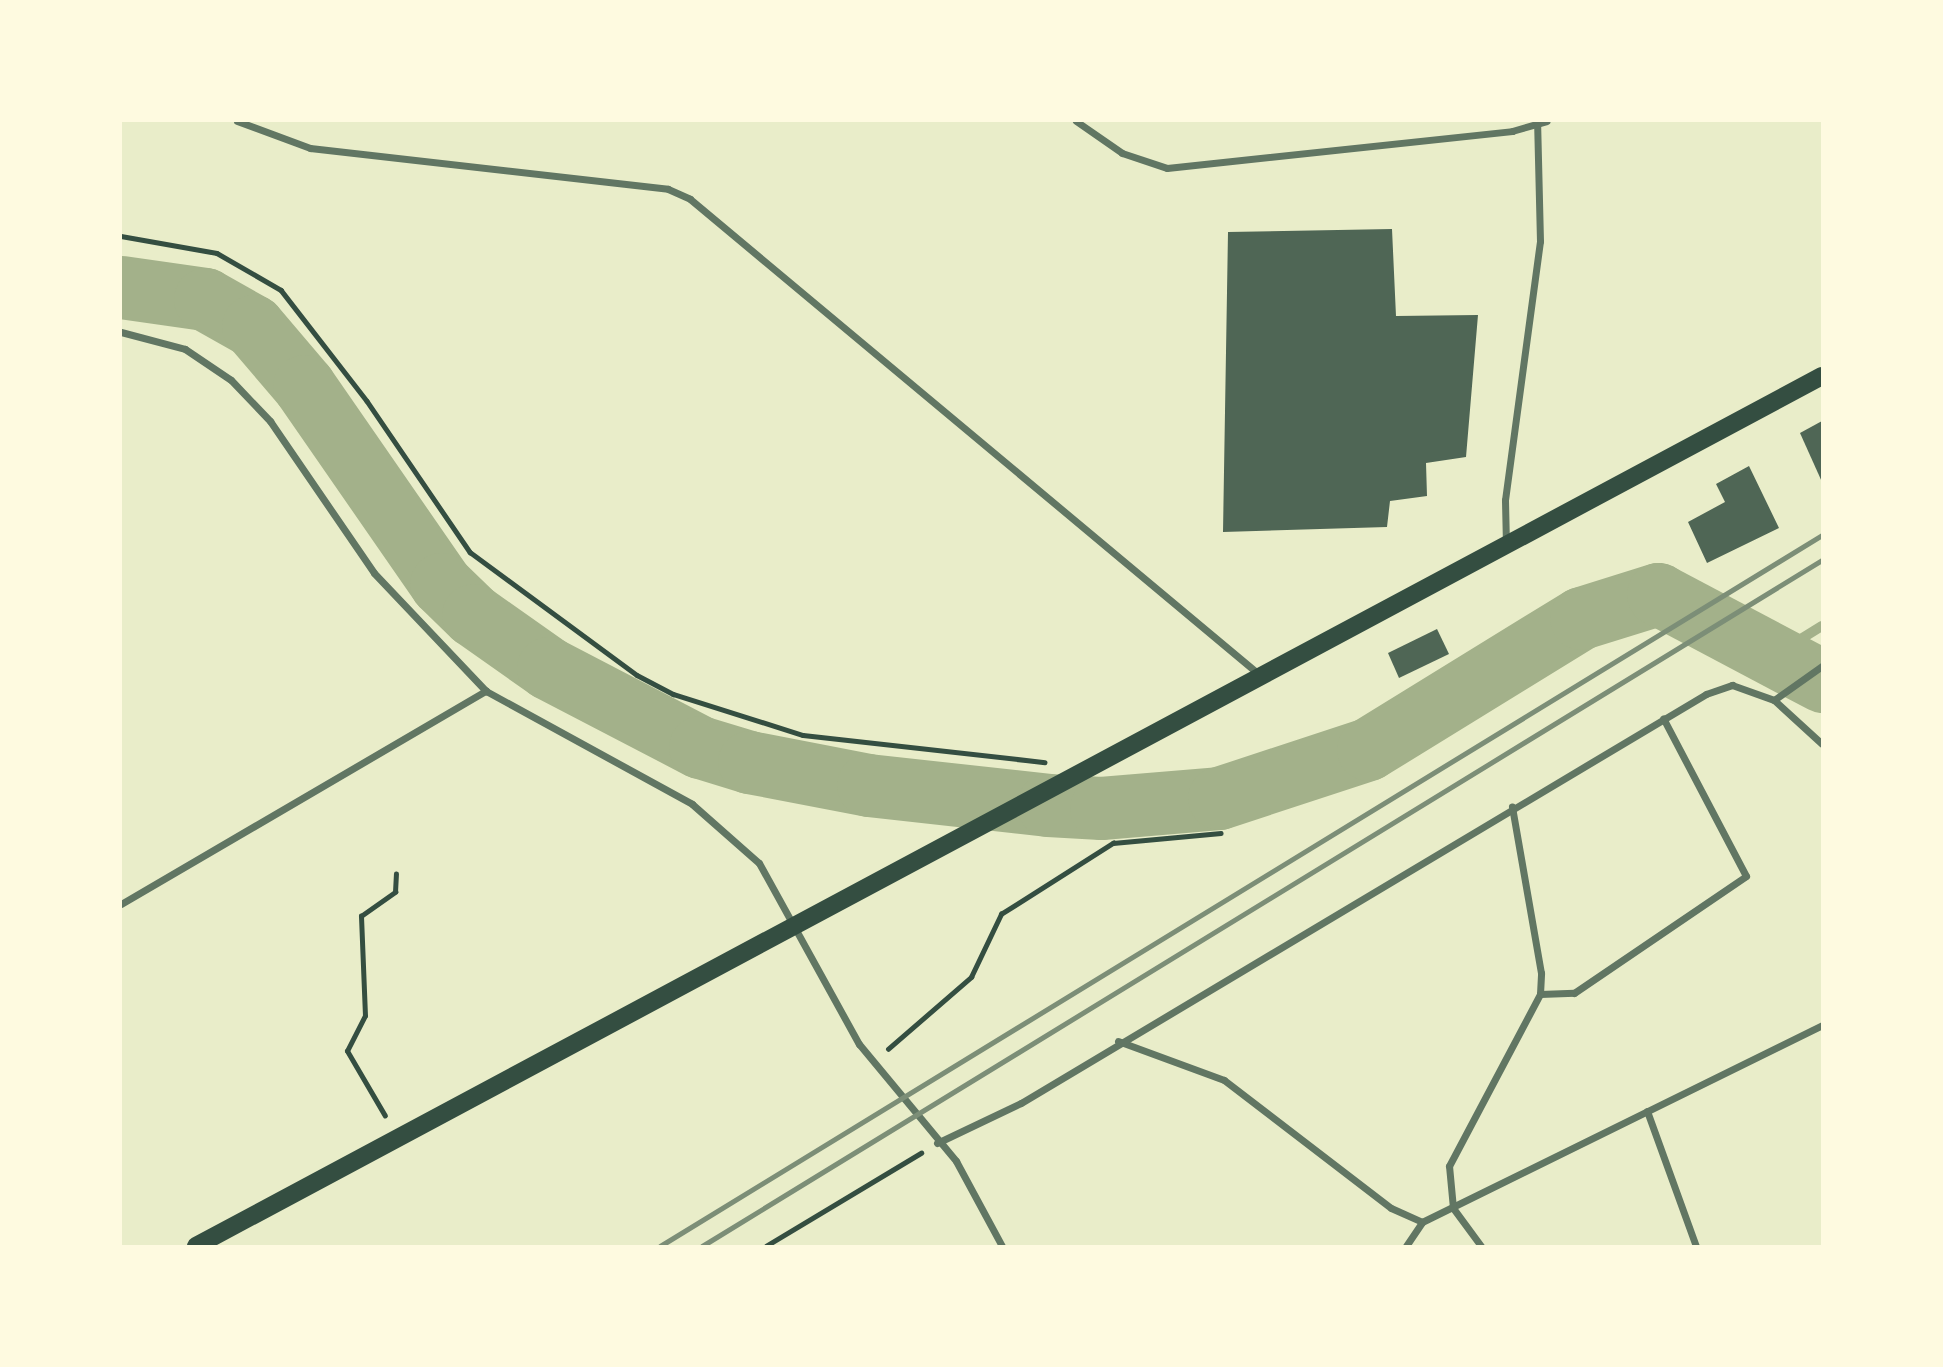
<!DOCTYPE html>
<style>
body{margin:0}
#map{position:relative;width:1943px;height:1367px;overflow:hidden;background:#e9edc9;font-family:"PT Sans Narrow",sans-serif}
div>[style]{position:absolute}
.stream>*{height:10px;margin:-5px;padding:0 5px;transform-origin:5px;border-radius:5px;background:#a3b18a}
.river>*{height:63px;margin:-31.5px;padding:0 31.5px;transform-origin:31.5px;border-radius:31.5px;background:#a3b18a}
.building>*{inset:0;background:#4f6655}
.path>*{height:4.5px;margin:-2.25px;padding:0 2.25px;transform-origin:2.25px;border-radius:2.25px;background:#344e41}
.minor>*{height:7px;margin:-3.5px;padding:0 3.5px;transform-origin:3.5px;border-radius:3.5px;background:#617663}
.primary>*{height:18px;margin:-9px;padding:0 9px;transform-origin:9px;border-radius:9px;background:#344e41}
.rail>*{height:5px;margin:-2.5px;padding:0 2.5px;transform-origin:2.5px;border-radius:2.5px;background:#7c8e77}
span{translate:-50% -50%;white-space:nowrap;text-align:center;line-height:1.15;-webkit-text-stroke:6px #fefae0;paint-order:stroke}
.frame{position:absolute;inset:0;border:122px solid #fefae0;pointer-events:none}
</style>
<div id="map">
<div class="stream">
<i style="left:1775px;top:655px;width:55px;rotate:-31.7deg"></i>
</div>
<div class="river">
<i style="left:121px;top:287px;width:85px;rotate:8.1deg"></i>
<i style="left:205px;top:299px;width:55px;rotate:29.4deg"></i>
<i style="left:253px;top:326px;width:79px;rotate:49.6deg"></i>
<i style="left:304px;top:386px;width:241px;rotate:55.3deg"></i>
<i style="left:441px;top:584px;width:45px;rotate:44.1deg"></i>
<i style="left:473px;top:615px;width:92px;rotate:35.2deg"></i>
<i style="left:548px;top:668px;width:171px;rotate:27.5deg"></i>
<i style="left:700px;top:747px;width:51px;rotate:17deg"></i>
<i style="left:749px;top:762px;width:121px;rotate:10.9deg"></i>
<i style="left:868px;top:785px;width:181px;rotate:6.3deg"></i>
<i style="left:1048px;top:805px;width:53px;rotate:3.2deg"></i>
<i style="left:1101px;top:808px;width:118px;rotate:-4.8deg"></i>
<i style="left:1219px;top:798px;width:157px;rotate:-18.2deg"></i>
<i style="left:1368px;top:749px;width:250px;rotate:-31.6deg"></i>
<i style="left:1581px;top:618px;width:81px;rotate:-17.3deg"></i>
<i style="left:1658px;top:594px;width:186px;rotate:27.9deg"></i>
</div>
<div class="building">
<i style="clip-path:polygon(1392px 229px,1396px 316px,1478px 315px,1466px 457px,1426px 463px,1427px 496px,1390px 501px,1387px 527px,1223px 532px,1228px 232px)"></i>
<i style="clip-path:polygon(1822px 421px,1822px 482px,1800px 433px)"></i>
<i style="clip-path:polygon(1749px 466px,1779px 528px,1707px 563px,1688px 522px,1725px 502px,1716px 484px)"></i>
<i style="clip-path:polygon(1437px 629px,1449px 654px,1399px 678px,1388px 653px)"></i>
</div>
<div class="path">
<i style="left:121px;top:236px;width:97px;rotate:10deg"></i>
<i style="left:217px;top:253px;width:74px;rotate:30deg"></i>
<i style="left:281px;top:290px;width:140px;rotate:52.2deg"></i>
<i style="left:367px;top:401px;width:183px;rotate:55.7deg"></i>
<i style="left:470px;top:552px;width:207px;rotate:36.4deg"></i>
<i style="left:637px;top:675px;width:41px;rotate:27.8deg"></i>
<i style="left:673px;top:694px;width:136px;rotate:17.5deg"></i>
<i style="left:803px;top:735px;width:243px;rotate:6.4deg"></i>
<i style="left:888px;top:1049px;width:110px;rotate:-40.9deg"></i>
<i style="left:971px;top:977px;width:70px;rotate:-64.5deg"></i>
<i style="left:1001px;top:914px;width:133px;rotate:-32.4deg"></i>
<i style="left:1113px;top:843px;width:108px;rotate:-5.3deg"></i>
<i style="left:385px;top:1116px;width:75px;rotate:-120.3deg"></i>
<i style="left:347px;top:1051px;width:39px;rotate:-63deg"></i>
<i style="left:365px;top:1016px;width:100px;rotate:-92.3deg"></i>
<i style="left:361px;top:916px;width:42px;rotate:-35.2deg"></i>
<i style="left:395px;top:892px;width:18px;rotate:-87deg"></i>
<i style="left:766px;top:1246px;width:181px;rotate:-31deg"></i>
</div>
<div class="minor">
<i style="left:237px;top:121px;width:78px;rotate:20.3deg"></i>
<i style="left:310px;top:148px;width:360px;rotate:6.5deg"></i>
<i style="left:668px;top:189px;width:24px;rotate:24deg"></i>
<i style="left:690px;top:199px;width:744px;rotate:39.87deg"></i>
<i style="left:1076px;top:121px;width:56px;rotate:34.8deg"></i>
<i style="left:1122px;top:153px;width:47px;rotate:18.4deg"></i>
<i style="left:1167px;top:168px;width:347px;rotate:-6.1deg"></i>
<i style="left:1512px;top:131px;width:36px;rotate:-16deg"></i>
<i style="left:121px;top:332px;width:66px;rotate:14.9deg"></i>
<i style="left:185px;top:349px;width:55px;rotate:34deg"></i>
<i style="left:231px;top:380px;width:57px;rotate:46.4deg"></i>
<i style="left:270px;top:421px;width:184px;rotate:55.6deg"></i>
<i style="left:374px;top:573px;width:163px;rotate:46.5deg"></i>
<i style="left:486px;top:691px;width:235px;rotate:28.7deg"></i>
<i style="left:692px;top:804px;width:89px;rotate:41.4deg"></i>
<i style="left:759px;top:863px;width:207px;rotate:61.1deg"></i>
<i style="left:859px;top:1044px;width:152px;rotate:50.3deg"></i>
<i style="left:956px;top:1161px;width:97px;rotate:61.6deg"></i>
<i style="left:1506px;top:545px;width:45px;rotate:-91.3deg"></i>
<i style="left:1505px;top:500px;width:261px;rotate:-82.3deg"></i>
<i style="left:1540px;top:241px;width:120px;rotate:-91.4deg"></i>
<i style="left:1774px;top:700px;width:59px;rotate:-35.3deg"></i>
<i style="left:121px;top:904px;width:423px;rotate:-30.3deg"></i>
<i style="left:1540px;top:994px;width:34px;rotate:-2deg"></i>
<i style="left:1574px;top:993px;width:208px;rotate:-34.2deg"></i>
<i style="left:1746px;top:876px;width:178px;rotate:-117.7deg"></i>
<i style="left:1118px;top:1041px;width:113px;rotate:20.2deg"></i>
<i style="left:1224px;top:1080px;width:210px;rotate:37.5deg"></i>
<i style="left:1391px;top:1208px;width:34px;rotate:24deg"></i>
<i style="left:1647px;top:1111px;width:144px;rotate:70.1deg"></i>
<i style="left:937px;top:1143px;width:93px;rotate:-25.5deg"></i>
<i style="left:1021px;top:1103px;width:798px;rotate:-30.84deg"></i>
<i style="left:1706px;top:694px;width:28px;rotate:-19deg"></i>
<i style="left:1732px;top:685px;width:45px;rotate:19.7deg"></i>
<i style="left:1774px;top:700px;width:65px;rotate:42.5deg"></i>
<i style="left:1406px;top:1246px;width:29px;rotate:-56deg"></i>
<i style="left:1422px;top:1222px;width:446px;rotate:-26.2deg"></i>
<i style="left:1481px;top:1246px;width:47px;rotate:-126.4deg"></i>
<i style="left:1453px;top:1208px;width:42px;rotate:-95.4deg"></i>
<i style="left:1449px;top:1166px;width:195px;rotate:-62.1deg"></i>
<i style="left:1540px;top:994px;width:21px;rotate:-87deg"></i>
<i style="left:1541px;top:973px;width:169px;rotate:-99.9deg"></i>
</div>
<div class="primary">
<i style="left:196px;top:1246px;width:1844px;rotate:-28.15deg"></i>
</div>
<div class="rail">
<i style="left:660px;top:1246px;width:1362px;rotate:-31.46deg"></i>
<i style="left:702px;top:1246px;width:1313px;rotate:-31.49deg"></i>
</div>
<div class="frame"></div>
</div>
